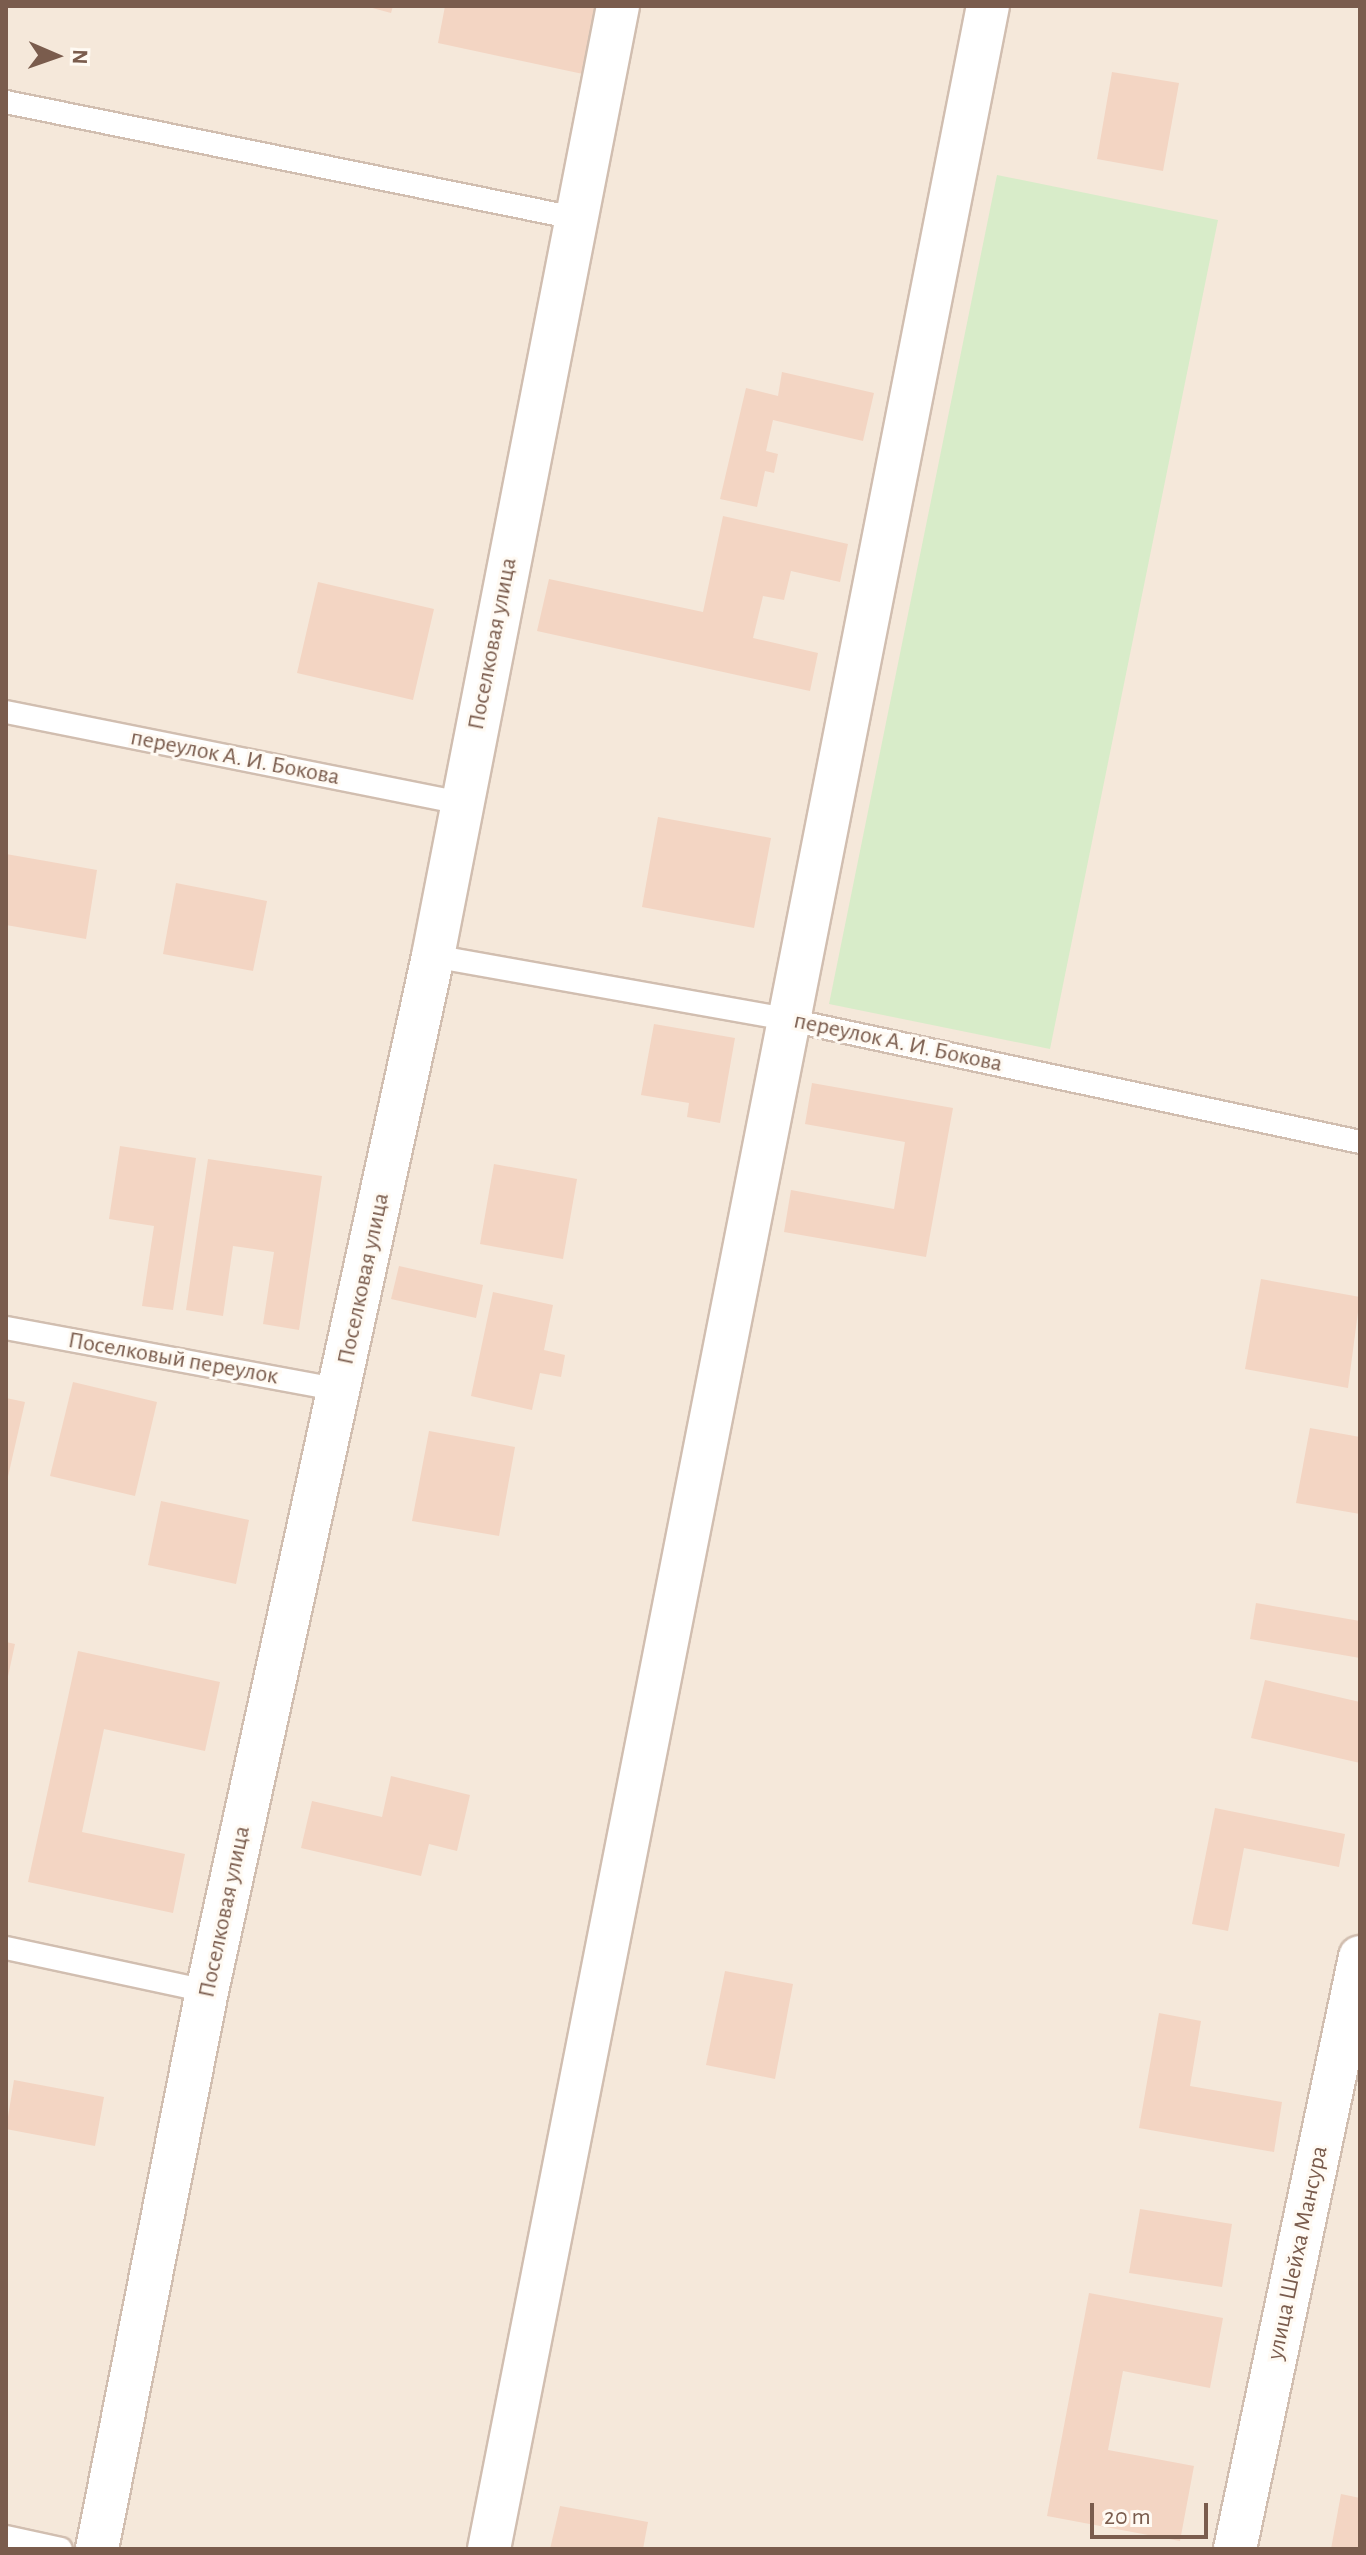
<!DOCTYPE html>
<meta charset="utf-8">
<style>
body{margin:0}
#map{position:relative;width:1366px;height:2555px;overflow:hidden;background:#fdf6ec;font-family:"Alegreya Sans",sans-serif}
div>[style]{position:absolute}
.residential>*{inset:0;background:#f5e8da}
.green>*{inset:0;background:#d8ecc9}
.building>*{inset:0;background:#f3d5c3}
.roads{filter:drop-shadow(2px 0 #d1beb0) drop-shadow(-2px 0 #d1beb0) drop-shadow(0 2px #d1beb0) drop-shadow(0 -2px #d1beb0)}
.service>*{height:22px;margin:-11px;padding:0 11px;transform-origin:11px;border-radius:11px;background:#fff}
.minor>*{height:42px;margin:-21px;padding:0 21px;transform-origin:21px;border-radius:21px;background:#fff}
span{translate:-50% -50%;white-space:nowrap;text-align:center;line-height:1.15;-webkit-text-stroke:6px #fffaf3;paint-order:stroke}
.street-label{font-size:24px;color:#7a5c4d}
.frame{position:absolute;inset:0;border:8px solid #7a5c4d;pointer-events:none}
.north{position:absolute;left:16px;top:16px;width:80px;height:80px;-webkit-text-stroke:6px #fffaf3;paint-order:stroke;rotate:92deg;font-size:22px;font-weight:700;line-height:32px;text-align:center;color:#7a5c4d}
.north::after{content:'';display:block;margin:auto;width:28px;height:36px;background:#7a5c4d;clip-path:polygon(50% 0,100% 100%,50% 72%,0 100%)}
.scale{position:absolute;left:1090px;top:2503px;width:118px;height:36px;box-sizing:border-box;border:4px solid #7a5c4d;border-top:0;padding-left:10px;font-size:24px;line-height:28px;white-space:nowrap;color:#7a5c4d;-webkit-text-stroke:6px #fffaf3;paint-order:stroke}
</style>
<div id="map">
<div class="residential">
<i style="clip-path:polygon(6px 6px,1360px 6px,1360px 2549px,6px 2549px)"></i>
</div>
<div class="green">
<i style="clip-path:polygon(997px 175px,1218px 220px,1050px 1049px,829px 1004px)"></i>
</div>
<div class="building">
<i style="clip-path:polygon(365px 6px,393px 6px,391px 13px)"></i>
<i style="clip-path:polygon(445px 6px,598px 6px,583px 74px,438px 43px)"></i>
<i style="clip-path:polygon(1112px 72px,1179px 83px,1163px 171px,1097px 159px)"></i>
<i style="clip-path:polygon(782px 372px,874px 393px,863px 441px,773px 420px,766px 451px,778px 454px,774px 473px,765px 471px,757px 507px,720px 499px,746px 388px,778px 396px)"></i>
<i style="clip-path:polygon(723px 516px,848px 544px,840px 582px,791px 571px,784px 600px,763px 596px,753px 638px,818px 653px,810px 691px,537px 631px,549px 579px,703px 612px)"></i>
<i style="clip-path:polygon(318px 582px,434px 609px,413px 700px,297px 673px)"></i>
<i style="clip-path:polygon(658px 817px,771px 838px,754px 928px,642px 907px)"></i>
<i style="clip-path:polygon(6px 854px,97px 870px,86px 939px,6px 925px)"></i>
<i style="clip-path:polygon(176px 883px,267px 901px,253px 971px,163px 954px)"></i>
<i style="clip-path:polygon(654px 1024px,735px 1038px,720px 1123px,687px 1117px,689px 1103px,641px 1095px)"></i>
<i style="clip-path:polygon(812px 1083px,953px 1108px,926px 1257px,784px 1232px,791px 1190px,894px 1209px,905px 1142px,805px 1124px)"></i>
<i style="clip-path:polygon(120px 1146px,196px 1158px,173px 1310px,142px 1306px,154px 1226px,109px 1219px)"></i>
<i style="clip-path:polygon(208px 1159px,322px 1176px,299px 1330px,263px 1324px,274px 1252px,233px 1246px,223px 1316px,186px 1310px)"></i>
<i style="clip-path:polygon(494px 1164px,577px 1179px,563px 1259px,480px 1244px)"></i>
<i style="clip-path:polygon(399px 1266px,483px 1285px,476px 1318px,391px 1299px)"></i>
<i style="clip-path:polygon(1261px 1279px,1360px 1297px,1348px 1388px,1245px 1369px)"></i>
<i style="clip-path:polygon(493px 1292px,553px 1305px,544px 1350px,565px 1355px,561px 1377px,540px 1373px,532px 1410px,471px 1396px)"></i>
<i style="clip-path:polygon(73px 1382px,157px 1402px,135px 1496px,50px 1476px)"></i>
<i style="clip-path:polygon(6px 1398px,25px 1402px,7px 1481px,6px 1481px)"></i>
<i style="clip-path:polygon(1310px 1428px,1360px 1437px,1360px 1514px,1296px 1503px)"></i>
<i style="clip-path:polygon(429px 1431px,515px 1447px,499px 1536px,412px 1521px)"></i>
<i style="clip-path:polygon(161px 1501px,249px 1520px,236px 1584px,148px 1565px)"></i>
<i style="clip-path:polygon(1256px 1603px,1360px 1621px,1360px 1658px,1250px 1639px)"></i>
<i style="clip-path:polygon(6px 1642px,15px 1644px,7px 1681px,6px 1680px)"></i>
<i style="clip-path:polygon(78px 1651px,220px 1682px,205px 1751px,104px 1729px,82px 1832px,185px 1854px,173px 1913px,28px 1882px)"></i>
<i style="clip-path:polygon(1265px 1680px,1360px 1702px,1360px 1763px,1251px 1738px)"></i>
<i style="clip-path:polygon(391px 1776px,470px 1795px,457px 1851px,429px 1844px,421px 1876px,301px 1848px,312px 1801px,382px 1817px)"></i>
<i style="clip-path:polygon(1215px 1808px,1345px 1834px,1339px 1867px,1244px 1848px,1228px 1931px,1192px 1924px)"></i>
<i style="clip-path:polygon(725px 1971px,793px 1984px,775px 2079px,706px 2065px)"></i>
<i style="clip-path:polygon(1159px 2013px,1201px 2021px,1190px 2086px,1282px 2102px,1274px 2152px,1139px 2128px)"></i>
<i style="clip-path:polygon(14px 2080px,104px 2097px,95px 2146px,6px 2129px)"></i>
<i style="clip-path:polygon(1140px 2209px,1232px 2224px,1222px 2287px,1129px 2273px)"></i>
<i style="clip-path:polygon(1089px 2293px,1223px 2318px,1210px 2388px,1123px 2371px,1108px 2450px,1194px 2466px,1180px 2541px,1047px 2516px)"></i>
<i style="clip-path:polygon(1341px 2494px,1360px 2498px,1360px 2549px,1331px 2549px)"></i>
<i style="clip-path:polygon(560px 2506px,648px 2522px,643px 2549px,550px 2549px)"></i>
</div>
<div class="roads">
<div class="service">
<i style="left:6px;top:102px;width:581px;rotate:11.52deg"></i>
<i style="left:6px;top:712px;width:466px;rotate:11.3deg"></i>
<i style="left:433px;top:956px;width:358px;rotate:10.1deg"></i>
<i style="left:785px;top:1019px;width:588px;rotate:12.07deg"></i>
<i style="left:6px;top:1328px;width:341px;rotate:10.5deg"></i>
<i style="left:6px;top:1948px;width:206px;rotate:12.1deg"></i>
<i style="left:6px;top:2537px;width:56px;rotate:12.3deg"></i>
</div>
<div class="minor">
<i style="left:97px;top:2549px;width:569px;rotate:-78.85deg"></i>
<i style="left:207px;top:1991px;width:1059px;rotate:-77.68deg"></i>
<i style="left:433px;top:956px;width:968px;rotate:-78.98deg"></i>
<i style="left:489px;top:2549px;width:2591px;rotate:-78.9deg"></i>
<i style="left:1235px;top:2549px;width:605px;rotate:-78.08deg"></i>
</div>
</div>
<div class="street-label">
<span style="left:493px;top:644px;rotate:-79deg">Поселковая улица</span>
<span style="left:235px;top:758px;rotate:11deg">переулок А. И. Бокова</span>
<span style="left:898px;top:1043px;rotate:12deg">переулок А. И. Бокова</span>
<span style="left:364px;top:1279px;rotate:-78deg">Поселковая улица</span>
<span style="left:173px;top:1359px;rotate:10deg">Поселковый переулок</span>
<span style="left:225px;top:1912px;rotate:-78deg">Поселковая улица</span>
<span style="left:1298px;top:2253px;rotate:-78deg">улица Шейха Мансура</span>
</div>
<div class="frame"></div>
<div class="north">N</div>
<div class="scale">20 m</div>
</div>
